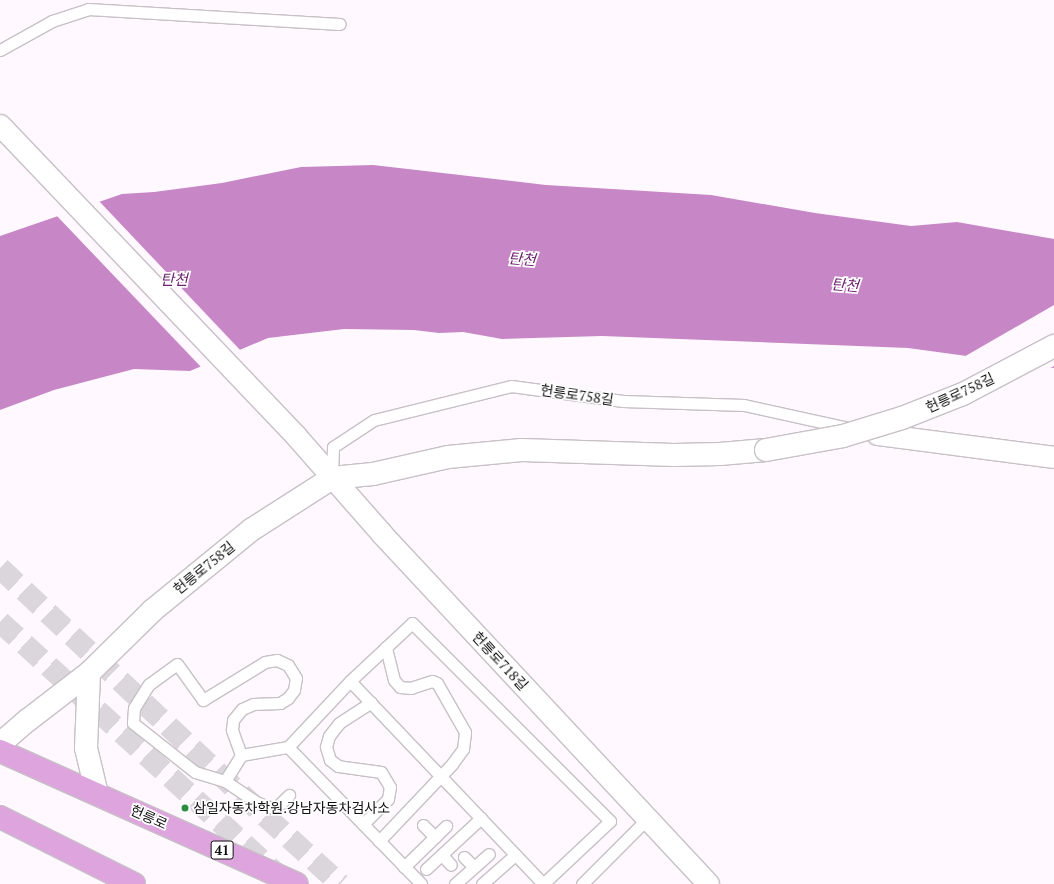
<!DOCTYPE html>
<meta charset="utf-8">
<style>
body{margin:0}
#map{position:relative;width:1054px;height:884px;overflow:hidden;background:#fff9ff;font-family:"PT Serif","Noto Sans KR",serif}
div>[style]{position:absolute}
.water>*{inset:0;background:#c787c6}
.pier>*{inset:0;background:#fff9ff}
.primary-tunnel>*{height:22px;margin-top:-11px;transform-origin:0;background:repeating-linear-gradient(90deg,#dbd6db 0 22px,transparent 0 33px)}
.roads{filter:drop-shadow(1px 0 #c7c1c6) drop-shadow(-1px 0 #c7c1c6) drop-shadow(0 1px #c7c1c6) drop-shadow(0 -1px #c7c1c6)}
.service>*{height:11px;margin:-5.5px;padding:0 5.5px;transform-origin:5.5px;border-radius:5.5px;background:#fff}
.minor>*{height:21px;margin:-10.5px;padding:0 10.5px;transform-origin:10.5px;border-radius:10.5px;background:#fff}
.tertiary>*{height:22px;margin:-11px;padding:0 11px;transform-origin:11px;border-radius:11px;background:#fff}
.primary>*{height:22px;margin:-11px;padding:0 11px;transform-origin:11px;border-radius:11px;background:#dda4de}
.bridges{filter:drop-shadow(1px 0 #c7c1c6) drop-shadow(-1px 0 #c7c1c6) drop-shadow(0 1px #c7c1c6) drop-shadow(0 -1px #c7c1c6)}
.tertiary-bridge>*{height:22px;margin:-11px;padding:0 11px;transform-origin:11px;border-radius:11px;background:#fff}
.dots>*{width:11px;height:11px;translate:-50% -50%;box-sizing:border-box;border:2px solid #fff;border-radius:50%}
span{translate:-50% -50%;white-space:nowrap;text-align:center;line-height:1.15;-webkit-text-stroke:3.5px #fff;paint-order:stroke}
.shield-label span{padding:1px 3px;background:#fff;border:1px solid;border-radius:3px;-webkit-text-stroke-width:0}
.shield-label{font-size:13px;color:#110f11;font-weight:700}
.street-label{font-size:14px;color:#110f11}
.poi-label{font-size:14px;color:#110f11}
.left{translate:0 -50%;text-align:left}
.water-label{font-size:15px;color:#6e2270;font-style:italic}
</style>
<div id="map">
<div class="water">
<i style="clip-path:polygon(373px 165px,546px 185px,711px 195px,815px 213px,911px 226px,957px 222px,1054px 239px,1054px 368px,908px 348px,602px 336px,502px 339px,463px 332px,439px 333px,414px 330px,344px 329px,268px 338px,190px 371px,134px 369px,54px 390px,0 410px,0 236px,122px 194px,154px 192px,222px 183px,301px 167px)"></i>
</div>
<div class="pier">
<i style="clip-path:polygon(98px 200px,242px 352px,202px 368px,56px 215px)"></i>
<i style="clip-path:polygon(1054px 305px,1054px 366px,1048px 369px,962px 358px)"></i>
</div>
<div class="primary-tunnel">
<i style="left:0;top:568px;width:330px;rotate:43.2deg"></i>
<i style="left:241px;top:794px;width:134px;rotate:42.3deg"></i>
<i style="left:0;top:622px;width:373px;rotate:42.3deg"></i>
</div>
<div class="roads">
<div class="service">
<i style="left:0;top:50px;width:60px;rotate:-29.1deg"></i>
<i style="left:52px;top:21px;width:38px;rotate:-18deg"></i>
<i style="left:88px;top:9px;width:252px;rotate:3.4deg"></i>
<i style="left:332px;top:476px;width:29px;rotate:-88deg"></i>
<i style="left:333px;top:447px;width:49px;rotate:-33.4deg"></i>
<i style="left:374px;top:420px;width:141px;rotate:-13.9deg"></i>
<i style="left:511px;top:386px;width:113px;rotate:7.6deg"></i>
<i style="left:623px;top:401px;width:121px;rotate:1.9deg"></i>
<i style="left:744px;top:405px;width:112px;rotate:12.4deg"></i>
<i style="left:350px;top:681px;width:280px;rotate:46.4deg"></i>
<i style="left:288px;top:747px;width:191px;rotate:45.8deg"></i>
<i style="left:241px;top:755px;width:27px;rotate:-110deg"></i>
<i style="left:232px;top:730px;width:10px;rotate:-84deg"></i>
<i style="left:233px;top:720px;width:14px;rotate:-51deg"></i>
<i style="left:242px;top:709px;width:12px;rotate:-24deg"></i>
<i style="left:253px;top:704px;width:27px;rotate:-2deg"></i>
<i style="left:280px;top:703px;width:9px;rotate:-32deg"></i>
<i style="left:288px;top:698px;width:10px;rotate:-53deg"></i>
<i style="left:294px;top:690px;width:12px;rotate:-81deg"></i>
<i style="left:296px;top:678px;width:15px;rotate:-122deg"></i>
<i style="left:288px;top:665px;width:12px;rotate:-156deg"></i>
<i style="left:277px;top:660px;width:12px;rotate:171deg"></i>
<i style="left:265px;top:662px;width:73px;rotate:148.5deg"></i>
<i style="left:203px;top:700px;width:44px;rotate:-125.8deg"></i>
<i style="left:177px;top:664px;width:34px;rotate:144deg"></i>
<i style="left:149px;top:684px;width:28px;rotate:122deg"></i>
<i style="left:134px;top:708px;width:15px;rotate:94deg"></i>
<i style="left:133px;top:723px;width:79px;rotate:38.3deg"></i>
<i style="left:195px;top:772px;width:31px;rotate:17deg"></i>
<i style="left:225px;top:781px;width:40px;rotate:34deg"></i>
<i style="left:258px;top:803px;width:18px;rotate:19deg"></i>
<i style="left:275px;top:809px;width:20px;rotate:-45deg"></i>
<i style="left:225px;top:781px;width:31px;rotate:-58deg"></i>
<i style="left:241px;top:755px;width:48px;rotate:-9.7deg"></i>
<i style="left:288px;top:747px;width:91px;rotate:-46.8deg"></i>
<i style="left:350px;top:681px;width:85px;rotate:-43.1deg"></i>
<i style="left:412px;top:623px;width:280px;rotate:45deg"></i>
<i style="left:610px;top:821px;width:92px;rotate:136.8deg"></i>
<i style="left:363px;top:824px;width:35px;rotate:-45deg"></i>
<i style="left:388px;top:799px;width:12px;rotate:-81deg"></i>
<i style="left:390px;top:787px;width:17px;rotate:-121deg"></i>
<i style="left:381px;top:772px;width:43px;rotate:-172.1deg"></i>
<i style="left:338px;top:766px;width:10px;rotate:-143deg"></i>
<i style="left:330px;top:760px;width:14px;rotate:-107deg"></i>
<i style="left:326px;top:747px;width:11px;rotate:-75deg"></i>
<i style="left:329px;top:736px;width:16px;rotate:-52deg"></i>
<i style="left:339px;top:723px;width:38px;rotate:-33deg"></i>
<i style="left:423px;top:825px;width:17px;rotate:45deg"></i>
<i style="left:379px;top:841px;width:106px;rotate:-46.5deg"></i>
<i style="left:452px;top:764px;width:19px;rotate:-54deg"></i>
<i style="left:463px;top:749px;width:17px;rotate:-83deg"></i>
<i style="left:465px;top:732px;width:56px;rotate:-119.7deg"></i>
<i style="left:437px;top:683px;width:5px;rotate:-158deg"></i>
<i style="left:432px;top:681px;width:22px;rotate:162deg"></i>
<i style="left:411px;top:688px;width:11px;rotate:-175deg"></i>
<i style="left:400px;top:687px;width:9px;rotate:-131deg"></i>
<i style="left:394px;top:680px;width:34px;rotate:-104deg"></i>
<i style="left:442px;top:855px;width:13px;rotate:48deg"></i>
<i style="left:464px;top:857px;width:14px;rotate:45deg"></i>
<i style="left:404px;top:867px;width:59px;rotate:-44.3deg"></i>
<i style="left:426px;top:869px;width:75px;rotate:-42.8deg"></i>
<i style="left:455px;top:884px;width:45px;rotate:-41.4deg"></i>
<i style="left:482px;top:884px;width:44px;rotate:-41.3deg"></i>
<i style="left:582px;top:884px;width:92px;rotate:-45deg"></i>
</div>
<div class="minor">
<i style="left:0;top:125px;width:429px;rotate:46.4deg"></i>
<i style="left:296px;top:436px;width:130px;rotate:48.7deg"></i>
<i style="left:382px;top:534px;width:478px;rotate:47deg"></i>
<i style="left:877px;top:434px;width:178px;rotate:7.4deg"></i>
</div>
<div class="tertiary">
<i style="left:89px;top:673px;width:75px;rotate:92.3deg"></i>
<i style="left:86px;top:748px;width:47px;rotate:76.6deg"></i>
<i style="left:0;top:744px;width:37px;rotate:-41deg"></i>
<i style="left:28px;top:720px;width:77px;rotate:-37.6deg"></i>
<i style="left:89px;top:673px;width:90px;rotate:-44.5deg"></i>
<i style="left:153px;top:610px;width:127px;rotate:-39.2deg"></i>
<i style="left:251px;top:530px;width:96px;rotate:-32.7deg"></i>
<i style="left:332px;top:478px;width:41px;rotate:-5.6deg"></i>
<i style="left:373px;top:474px;width:77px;rotate:-12.8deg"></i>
<i style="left:448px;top:457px;width:74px;rotate:-5.4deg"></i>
<i style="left:522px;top:450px;width:152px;rotate:1.9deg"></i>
<i style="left:674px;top:455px;width:46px;rotate:-1.2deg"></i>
<i style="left:720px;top:454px;width:46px;rotate:-5deg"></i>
</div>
<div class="primary">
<i style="left:0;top:751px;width:325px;rotate:24.1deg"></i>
<i style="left:0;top:817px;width:150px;rotate:26.6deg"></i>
</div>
</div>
<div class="bridges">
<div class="tertiary-bridge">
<i style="left:766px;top:450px;width:78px;rotate:-10.3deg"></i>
<i style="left:843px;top:436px;width:62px;rotate:-17deg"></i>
<i style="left:902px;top:418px;width:66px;rotate:-21.5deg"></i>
<i style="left:963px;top:394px;width:103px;rotate:-27.8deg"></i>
</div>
</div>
<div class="dots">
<i style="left:185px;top:808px;background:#2c8d40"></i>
</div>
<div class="shield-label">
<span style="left:222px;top:850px">41</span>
</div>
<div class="street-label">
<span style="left:960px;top:393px;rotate:-25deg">헌릉로758길</span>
<span style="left:577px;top:395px;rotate:8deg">헌릉로758길</span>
<span style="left:204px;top:568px;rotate:-39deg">헌릉로758길</span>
<span style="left:500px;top:661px;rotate:47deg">헌릉로718길</span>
<span style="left:149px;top:817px;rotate:24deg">헌릉로</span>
</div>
<div class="poi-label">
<span class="left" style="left:193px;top:808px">삼일자동차학원.강남자동차검사소</span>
</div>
<div class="water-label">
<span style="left:522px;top:259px;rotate:5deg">탄천</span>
<span style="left:174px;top:280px">탄천</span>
<span style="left:845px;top:285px;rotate:5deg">탄천</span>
</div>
</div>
